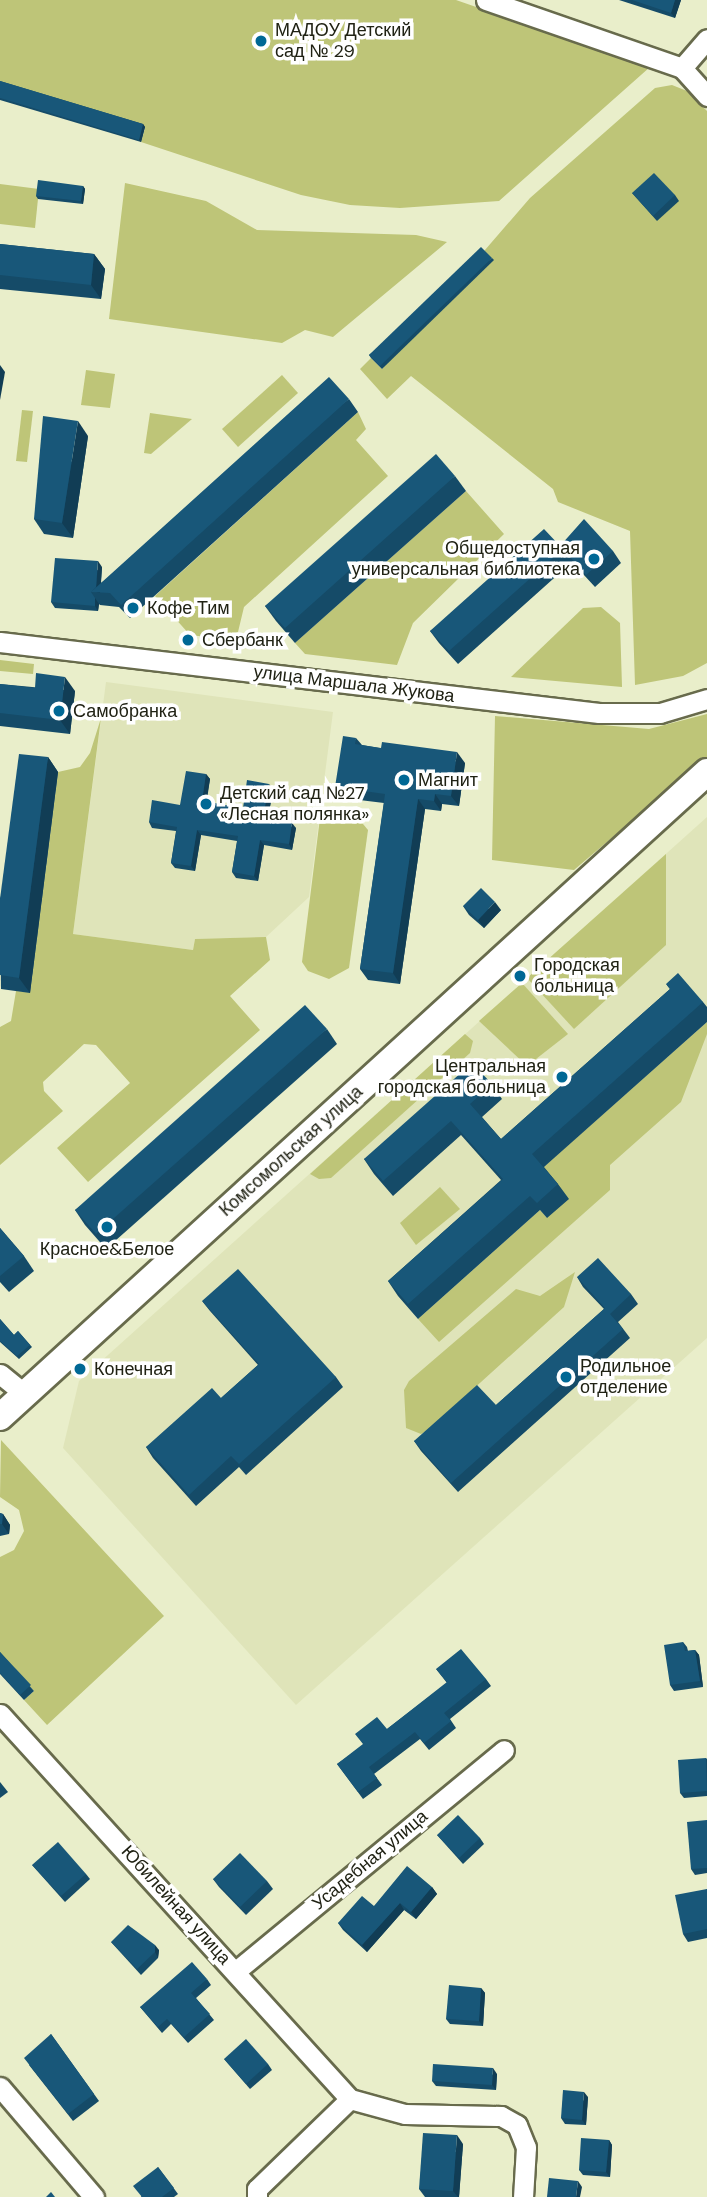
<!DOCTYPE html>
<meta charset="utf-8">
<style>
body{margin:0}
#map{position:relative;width:707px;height:2197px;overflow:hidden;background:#e9eeca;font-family:"DM Sans",sans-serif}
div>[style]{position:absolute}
.built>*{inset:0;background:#dfe4b9}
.green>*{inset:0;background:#bec578}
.roads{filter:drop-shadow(2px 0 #686b4c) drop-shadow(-2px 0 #686b4c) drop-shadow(0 2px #686b4c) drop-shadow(0 -2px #686b4c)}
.street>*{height:19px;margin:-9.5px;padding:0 9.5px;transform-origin:9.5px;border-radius:9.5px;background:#fff}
.secondary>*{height:26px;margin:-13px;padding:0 13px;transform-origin:13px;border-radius:13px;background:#fff}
.wall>*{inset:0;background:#154b68}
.shaded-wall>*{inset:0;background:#113d55}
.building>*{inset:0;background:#185779}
.dots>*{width:19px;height:19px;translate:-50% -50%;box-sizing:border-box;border:4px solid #fff;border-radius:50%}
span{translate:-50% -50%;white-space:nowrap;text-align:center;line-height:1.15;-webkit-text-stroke:7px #fff;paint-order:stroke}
.poi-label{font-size:18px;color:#202214}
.left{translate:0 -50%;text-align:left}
.right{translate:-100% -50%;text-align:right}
.street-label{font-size:18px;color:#202214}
</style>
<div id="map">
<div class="built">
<i style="clip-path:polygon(106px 682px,333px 712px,309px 897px,266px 937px,195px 939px,193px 950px,73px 934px)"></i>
<i style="clip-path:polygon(707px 817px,707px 1338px,296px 1705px,63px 1448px,79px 1381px)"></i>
</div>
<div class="green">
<i style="clip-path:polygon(0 0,456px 0,650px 67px,499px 201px,400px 208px,350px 205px,301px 195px,141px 142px,145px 128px,0 83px)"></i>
<i style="clip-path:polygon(672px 85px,687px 91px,707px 111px,707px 663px,683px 676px,635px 685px,630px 531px,558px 502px,553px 489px,411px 376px,387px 399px,360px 369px,371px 358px,382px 369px,530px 198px,655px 88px)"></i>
<i style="clip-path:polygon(125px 183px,206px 201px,257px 230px,416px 235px,447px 242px,333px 337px,305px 330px,282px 343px,109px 319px)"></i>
<i style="clip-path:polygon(0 184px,39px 189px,35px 228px,0 224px)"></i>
<i style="clip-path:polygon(86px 370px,115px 374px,110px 408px,81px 405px)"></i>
<i style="clip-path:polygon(282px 375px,298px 393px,238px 447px,222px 429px)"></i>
<i style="clip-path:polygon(22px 410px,33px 411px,27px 462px,16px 461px)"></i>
<i style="clip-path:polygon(358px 412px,366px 429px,356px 440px,388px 476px,244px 607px,238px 632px,223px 639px,190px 635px,155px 596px)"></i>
<i style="clip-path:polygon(150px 413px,192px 419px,151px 454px,144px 453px)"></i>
<i style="clip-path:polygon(466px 491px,504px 534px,413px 623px,397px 665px,305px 654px,295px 643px)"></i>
<i style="clip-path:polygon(601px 607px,620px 623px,622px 687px,511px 677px,583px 608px)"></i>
<i style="clip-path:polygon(0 660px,34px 664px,33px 674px,0 671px)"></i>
<i style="clip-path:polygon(707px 714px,707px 757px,574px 870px,492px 860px,495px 716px,649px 729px)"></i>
<i style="clip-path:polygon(101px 718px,73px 934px,193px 950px,195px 939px,266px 937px,270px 960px,230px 996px,260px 1030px,88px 1182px,57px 1148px,130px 1083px,96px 1045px,84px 1044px,43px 1082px,44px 1091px,63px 1111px,0 1165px,0 1027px,11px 1021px,16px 991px,30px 992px,58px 772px,80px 767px,90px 753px)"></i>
<i style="clip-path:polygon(320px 818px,363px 824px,368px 830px,349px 968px,329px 979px,308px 971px,302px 962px)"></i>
<i style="clip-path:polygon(666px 854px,666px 945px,574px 1029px,527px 978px)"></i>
<i style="clip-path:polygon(522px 983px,568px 1034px,527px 1066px,479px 1021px)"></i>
<i style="clip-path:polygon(707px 1022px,707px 1034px,681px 1102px,610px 1165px,610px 1190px,439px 1342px,418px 1319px,540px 1210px,547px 1218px,538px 1172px)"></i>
<i style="clip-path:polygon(465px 1034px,473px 1041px,470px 1053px,331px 1178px,319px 1179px,310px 1174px)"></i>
<i style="clip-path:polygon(440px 1187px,460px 1209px,416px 1245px,400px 1223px)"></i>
<i style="clip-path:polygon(575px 1272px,564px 1307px,428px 1430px,421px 1434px,406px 1428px,404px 1390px,409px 1381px,516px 1289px,540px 1296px)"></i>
<i style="clip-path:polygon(1px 1440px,164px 1616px,47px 1725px,24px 1700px,34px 1691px,0 1654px,0 1557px,14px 1550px,24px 1531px,19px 1510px,0 1497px)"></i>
</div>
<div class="roads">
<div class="street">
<i style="left:486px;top:0;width:207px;rotate:19.1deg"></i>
<i style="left:682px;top:68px;width:38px;rotate:48deg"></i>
<i style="left:682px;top:68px;width:38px;rotate:-49deg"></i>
<i style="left:0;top:642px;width:603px;rotate:6.76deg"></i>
<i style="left:599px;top:713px;width:61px"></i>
<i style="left:660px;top:713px;width:49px;rotate:-16.6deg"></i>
<i style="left:0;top:1374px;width:32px;rotate:39deg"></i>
<i style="left:0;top:1714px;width:520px;rotate:47.73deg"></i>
<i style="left:236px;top:1971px;width:347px;rotate:-39.5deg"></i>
<i style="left:0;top:2087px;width:145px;rotate:49.5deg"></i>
<i style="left:350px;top:2099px;width:57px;rotate:15.3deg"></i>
<i style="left:405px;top:2114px;width:96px;rotate:1.2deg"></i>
<i style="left:501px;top:2116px;width:18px;rotate:29deg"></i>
<i style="left:517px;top:2125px;width:24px;rotate:68deg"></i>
<i style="left:526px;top:2147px;width:50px;rotate:93.4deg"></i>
<i style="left:257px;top:2197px;width:8px;rotate:-90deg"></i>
<i style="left:257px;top:2189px;width:129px;rotate:-44.1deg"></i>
</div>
<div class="secondary">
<i style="left:0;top:1417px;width:957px;rotate:-42.37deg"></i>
</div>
</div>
<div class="wall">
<i style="clip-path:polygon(619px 0,681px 0,675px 18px)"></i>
<i style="clip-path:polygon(0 81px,143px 124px,145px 127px,141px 142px,0 100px)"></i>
<i style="clip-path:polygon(83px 186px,85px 189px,83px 204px,38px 199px,36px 196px)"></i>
<i style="clip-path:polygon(632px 193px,675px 195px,679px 201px,657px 221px)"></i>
<i style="clip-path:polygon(0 244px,94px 254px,105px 269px,101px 299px,0 289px)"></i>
<i style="clip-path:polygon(492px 258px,494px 260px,382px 369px,371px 358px,369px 355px)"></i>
<i style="clip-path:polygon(349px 399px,358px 412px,130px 618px,119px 607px,100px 605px,99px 604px,98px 611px,55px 608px,51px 602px,102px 567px,101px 583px)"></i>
<i style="clip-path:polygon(88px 436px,73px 538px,44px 534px,34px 519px)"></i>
<i style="clip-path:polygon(455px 476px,466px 491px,295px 643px,276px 621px,265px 606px)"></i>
<i style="clip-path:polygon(560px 546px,613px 551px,621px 563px,595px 587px,572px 562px,458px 664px,439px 643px,430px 631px)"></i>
<i style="clip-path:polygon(0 684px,75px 691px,70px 734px,0 726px)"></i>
<i style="clip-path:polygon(356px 738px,362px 745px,465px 763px,459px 806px,442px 804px,441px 811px,425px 809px,400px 984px,368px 980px,360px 969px,384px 803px,343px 798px,335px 787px)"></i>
<i style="clip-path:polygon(48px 757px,58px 772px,30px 993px,1px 989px,0 899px)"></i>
<i style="clip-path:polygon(206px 774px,210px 779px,206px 802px,243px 808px,273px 789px,268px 819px,296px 828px,292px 850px,264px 845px,258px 881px,236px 878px,232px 872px,237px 841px,201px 835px,195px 871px,175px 868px,171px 863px,176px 831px,152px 828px,149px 822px,180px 805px)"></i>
<i style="clip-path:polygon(463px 906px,501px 910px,484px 928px,469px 915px)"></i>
<i style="clip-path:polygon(666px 984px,703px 1002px,707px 1007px,707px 1022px,544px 1167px,558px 1184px,569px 1199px,547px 1218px,540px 1210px,418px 1319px,398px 1296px,388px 1281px,501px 1180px,461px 1135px,393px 1196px,374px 1174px,364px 1159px,492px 1084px,502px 1099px,482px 1117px,501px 1139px,670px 989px)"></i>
<i style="clip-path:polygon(327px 1029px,337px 1044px,106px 1249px,85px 1225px,75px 1210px)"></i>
<i style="clip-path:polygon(0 1228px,24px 1256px,34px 1271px,9px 1292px,0 1282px)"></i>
<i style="clip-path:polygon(577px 1277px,631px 1294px,638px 1304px,618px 1322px,630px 1338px,458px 1492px,421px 1451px,414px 1441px,496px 1405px,604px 1309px,583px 1287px)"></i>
<i style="clip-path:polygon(202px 1301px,336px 1377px,343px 1387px,246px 1475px,239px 1467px,196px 1506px,153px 1458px,146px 1447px,221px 1398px,258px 1365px,210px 1311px)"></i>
<i style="clip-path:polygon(0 1319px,14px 1335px,18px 1331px,32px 1347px,19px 1359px,0 1342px)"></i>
<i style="clip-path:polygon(0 1513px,3px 1514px,10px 1525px,9px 1534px,0 1536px)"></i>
<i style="clip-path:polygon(683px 1642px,687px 1647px,688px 1651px,695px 1650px,699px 1655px,703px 1687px,674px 1691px,670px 1685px)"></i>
<i style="clip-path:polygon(0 1652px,34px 1691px,24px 1700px,0 1674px)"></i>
<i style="clip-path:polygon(436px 1669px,486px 1679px,491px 1686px,450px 1719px,456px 1728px,429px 1750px,420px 1739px,374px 1774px,382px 1785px,363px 1799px,337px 1764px,387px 1729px,447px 1683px)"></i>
<i style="clip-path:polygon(706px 1758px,707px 1759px,707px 1796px,684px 1798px,680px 1793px)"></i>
<i style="clip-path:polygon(0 1782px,8px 1792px,0 1798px)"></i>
<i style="clip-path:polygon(707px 1820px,707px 1873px,695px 1875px,691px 1869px)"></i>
<i style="clip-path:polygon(437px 1835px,480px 1838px,484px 1844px,463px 1864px)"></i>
<i style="clip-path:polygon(32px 1865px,86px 1874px,90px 1879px,65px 1902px)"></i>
<i style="clip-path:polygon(213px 1879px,267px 1881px,273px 1889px,246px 1915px,219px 1887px)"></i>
<i style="clip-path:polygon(432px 1887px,437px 1894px,416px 1919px,404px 1910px,367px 1952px,343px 1930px,338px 1923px,374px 1906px)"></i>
<i style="clip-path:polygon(707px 1889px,707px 1938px,688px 1942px,683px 1934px)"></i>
<i style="clip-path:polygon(111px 1942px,159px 1950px,158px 1958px,141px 1975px)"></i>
<i style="clip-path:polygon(207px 1979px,211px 1985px,196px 1998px,214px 2020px,188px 2043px,171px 2024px,162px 2033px,140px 2007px)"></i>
<i style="clip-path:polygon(481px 1988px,485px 1993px,483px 2026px,450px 2024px,446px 2019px)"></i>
<i style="clip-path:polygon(51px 2034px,99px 2101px,73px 2121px,29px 2065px)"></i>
<i style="clip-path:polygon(224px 2059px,268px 2064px,272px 2070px,250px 2089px)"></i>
<i style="clip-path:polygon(497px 2074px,496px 2090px,436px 2086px,432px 2081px)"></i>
<i style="clip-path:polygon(588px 2097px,586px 2125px,565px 2124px,561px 2118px)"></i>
<i style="clip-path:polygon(609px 2140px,612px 2145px,610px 2177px,583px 2175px,579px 2170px)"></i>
<i style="clip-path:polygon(463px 2144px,459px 2197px,425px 2197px,419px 2189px)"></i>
<i style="clip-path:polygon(158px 2167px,178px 2194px,174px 2197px,141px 2197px)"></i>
</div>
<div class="shaded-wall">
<i style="clip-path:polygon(675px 0,681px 0,675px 18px,671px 13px)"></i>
<i style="clip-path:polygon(143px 124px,145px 127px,141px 142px,139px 140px)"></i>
<i style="clip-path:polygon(83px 186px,85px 189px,83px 204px,81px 201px)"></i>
<i style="clip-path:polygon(94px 254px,105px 269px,101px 299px,91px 285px)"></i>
<i style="clip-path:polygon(0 365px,5px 372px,0 400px)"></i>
<i style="clip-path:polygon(78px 421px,88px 436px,73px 538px,62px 523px)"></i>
<i style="clip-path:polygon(98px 561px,102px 567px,100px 593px,96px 592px)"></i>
<i style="clip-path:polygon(95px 598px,99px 604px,98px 611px,95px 606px)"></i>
<i style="clip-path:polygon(65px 677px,75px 691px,70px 734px,60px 720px)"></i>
<i style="clip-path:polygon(457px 752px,465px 763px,459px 806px,451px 796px)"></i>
<i style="clip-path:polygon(48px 757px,58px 772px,30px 993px,19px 978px)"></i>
<i style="clip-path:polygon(206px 774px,210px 779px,206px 806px,202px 801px)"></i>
<i style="clip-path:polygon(269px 784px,273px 789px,267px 824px,263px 818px)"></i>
<i style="clip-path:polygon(435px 794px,442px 804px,441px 811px,434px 801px)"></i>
<i style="clip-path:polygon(418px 799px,425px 809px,400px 984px,393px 973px)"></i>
<i style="clip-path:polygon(292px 823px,296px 828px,292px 850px,289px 844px)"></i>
<i style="clip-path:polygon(197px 830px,201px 835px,195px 871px,191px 866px)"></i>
<i style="clip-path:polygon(260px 840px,264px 845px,258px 881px,254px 876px)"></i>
<i style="clip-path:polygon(495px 902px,501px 910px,484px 928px,478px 920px)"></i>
<i style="clip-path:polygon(3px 1514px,10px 1525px,9px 1534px,2px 1524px)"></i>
<i style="clip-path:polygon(695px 1650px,699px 1655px,703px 1687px,700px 1681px)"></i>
<i style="clip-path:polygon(432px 1887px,437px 1894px,416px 1919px,411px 1912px)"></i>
<i style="clip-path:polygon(400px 1903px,404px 1910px,367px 1952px,362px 1945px)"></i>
<i style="clip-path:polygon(155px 1945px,159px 1950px,158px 1958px,155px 1952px)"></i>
<i style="clip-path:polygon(481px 1988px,485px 1993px,483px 2026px,479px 2021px)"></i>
<i style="clip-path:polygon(493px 2068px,497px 2074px,496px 2090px,492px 2085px)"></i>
<i style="clip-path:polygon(584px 2092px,588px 2097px,586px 2125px,582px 2120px)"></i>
<i style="clip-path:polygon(457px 2135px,463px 2144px,459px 2197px,458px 2197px,453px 2191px)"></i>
<i style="clip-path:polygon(609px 2140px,612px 2145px,610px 2177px,606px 2172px)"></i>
<i style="clip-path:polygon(578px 2181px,582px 2187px,580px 2197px,576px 2197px)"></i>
</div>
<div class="building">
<i style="clip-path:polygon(632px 0,675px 0,671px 13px)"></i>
<i style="clip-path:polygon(0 81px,143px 124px,139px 140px,0 98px)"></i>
<i style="clip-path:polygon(654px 173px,675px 195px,653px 216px,632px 193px)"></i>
<i style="clip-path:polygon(38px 180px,83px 186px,81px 201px,36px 196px)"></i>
<i style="clip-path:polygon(0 244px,94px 254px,91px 285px,0 275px)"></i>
<i style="clip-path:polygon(481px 247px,492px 258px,380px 366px,369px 355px)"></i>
<i style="clip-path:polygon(329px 377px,349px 399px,139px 589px,121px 605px,110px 593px,91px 592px)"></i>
<i style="clip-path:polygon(43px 416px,78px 421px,62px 523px,34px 519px)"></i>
<i style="clip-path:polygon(436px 454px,455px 476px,285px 628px,265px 606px)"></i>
<i style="clip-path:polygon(584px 519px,613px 551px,586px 575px,563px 549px,449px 651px,430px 631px,544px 529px,560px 546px)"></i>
<i style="clip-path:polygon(55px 558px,98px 561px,96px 587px,91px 592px,95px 598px,95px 606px,51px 602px)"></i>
<i style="clip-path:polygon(36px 673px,65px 677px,60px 720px,0 713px,0 684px,35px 688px)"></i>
<i style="clip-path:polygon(343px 736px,356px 738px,355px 744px,381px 748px,382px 742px,457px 752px,451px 796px,435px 794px,434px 801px,418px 799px,393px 973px,360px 969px,385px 794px,335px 787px)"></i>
<i style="clip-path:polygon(19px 754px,48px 757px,19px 978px,0 975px,0 899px)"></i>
<i style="clip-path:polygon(186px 771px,206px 774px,202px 801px,243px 808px,247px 780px,269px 784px,263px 818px,292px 823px,289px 844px,260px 840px,254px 876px,232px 872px,238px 836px,197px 830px,191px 866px,171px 863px,177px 827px,149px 822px,152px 800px,180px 805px)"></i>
<i style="clip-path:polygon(481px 888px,495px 902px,478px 920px,463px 906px)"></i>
<i style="clip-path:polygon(678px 973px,703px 1002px,532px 1154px,558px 1184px,537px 1203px,530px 1196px,408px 1304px,388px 1281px,503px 1179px,451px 1121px,383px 1181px,364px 1159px,472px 1063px,492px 1084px,470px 1104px,501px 1139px,670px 989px,666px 984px)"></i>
<i style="clip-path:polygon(305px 1005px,327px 1029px,96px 1234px,75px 1210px)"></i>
<i style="clip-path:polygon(0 1228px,24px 1256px,0 1276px)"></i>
<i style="clip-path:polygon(598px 1258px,631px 1294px,610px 1314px,623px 1329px,451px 1483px,414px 1441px,477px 1385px,496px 1405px,605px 1308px,577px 1277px)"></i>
<i style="clip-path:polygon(238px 1269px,336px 1377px,239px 1464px,231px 1456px,189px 1495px,146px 1447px,212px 1388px,221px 1398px,259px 1364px,202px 1301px)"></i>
<i style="clip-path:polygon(0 1319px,14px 1335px,18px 1331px,30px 1345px,17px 1356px,0 1341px)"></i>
<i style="clip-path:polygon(0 1513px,3px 1514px,2px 1524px,0 1524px)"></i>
<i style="clip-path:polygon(683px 1642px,685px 1651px,695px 1650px,700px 1681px,670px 1685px,664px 1645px)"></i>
<i style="clip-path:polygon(461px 1649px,486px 1679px,444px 1713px,451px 1721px,424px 1743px,415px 1732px,369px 1767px,377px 1778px,358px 1792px,337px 1764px,363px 1744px,355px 1734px,377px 1717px,387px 1729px,447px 1682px,436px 1669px)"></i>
<i style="clip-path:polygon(0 1652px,31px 1685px,20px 1695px,0 1673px)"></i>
<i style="clip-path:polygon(706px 1758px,707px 1791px,680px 1793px,678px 1760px)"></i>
<i style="clip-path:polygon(458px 1815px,480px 1838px,459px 1858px,437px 1835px)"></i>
<i style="clip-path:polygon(707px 1820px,707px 1868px,691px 1869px,687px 1822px)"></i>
<i style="clip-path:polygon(58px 1842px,86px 1874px,61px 1896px,32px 1865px)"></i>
<i style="clip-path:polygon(240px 1853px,267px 1881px,240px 1907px,213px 1879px)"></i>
<i style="clip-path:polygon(407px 1866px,432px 1887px,411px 1912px,400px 1903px,362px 1945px,338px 1923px,362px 1896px,374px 1906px)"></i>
<i style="clip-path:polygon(707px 1889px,707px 1929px,683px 1934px,675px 1895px)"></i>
<i style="clip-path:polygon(128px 1925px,155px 1945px,155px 1952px,137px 1969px,111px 1942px)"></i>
<i style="clip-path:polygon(192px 1962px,207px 1979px,191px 1993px,210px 2014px,184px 2037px,167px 2019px,158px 2027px,140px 2007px)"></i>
<i style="clip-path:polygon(449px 1985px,481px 1988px,479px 2021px,446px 2019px)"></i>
<i style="clip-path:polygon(51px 2034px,94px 2094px,68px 2114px,24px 2058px)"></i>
<i style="clip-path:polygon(246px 2039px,268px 2064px,246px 2084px,224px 2059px)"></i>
<i style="clip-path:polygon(433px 2064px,493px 2068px,492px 2085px,432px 2081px)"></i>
<i style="clip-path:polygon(563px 2090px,584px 2092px,582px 2120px,561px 2118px)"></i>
<i style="clip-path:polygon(423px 2133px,457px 2135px,453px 2191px,419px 2189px)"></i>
<i style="clip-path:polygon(581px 2138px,609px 2140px,606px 2172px,579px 2170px)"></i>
<i style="clip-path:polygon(158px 2167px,174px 2188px,162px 2197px,142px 2197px,133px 2186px)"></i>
<i style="clip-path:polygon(549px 2178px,578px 2181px,576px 2197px,547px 2197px)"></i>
<i style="clip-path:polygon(51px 2192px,55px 2197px,46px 2197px)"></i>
</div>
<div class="dots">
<i style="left:261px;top:41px;background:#006895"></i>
<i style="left:594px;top:559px;background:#006895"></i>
<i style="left:133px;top:608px;background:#006895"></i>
<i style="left:188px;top:640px;background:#006895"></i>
<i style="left:59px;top:711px;background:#006895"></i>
<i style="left:404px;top:780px;background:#006895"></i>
<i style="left:206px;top:804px;background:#006895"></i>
<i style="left:520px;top:976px;background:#006895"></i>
<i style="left:562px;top:1077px;background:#006895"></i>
<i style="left:107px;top:1227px;background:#006895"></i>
<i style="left:80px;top:1369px;background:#006895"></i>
<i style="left:566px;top:1377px;background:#006895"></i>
</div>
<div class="poi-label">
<span class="left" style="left:275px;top:41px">МАДОУ Детский<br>сад № 29</span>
<span class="right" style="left:580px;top:559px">Общедоступная<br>универсальная библиотека</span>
<span class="left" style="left:147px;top:608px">Кофе Тим</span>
<span class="left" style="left:202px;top:640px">Сбербанк</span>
<span class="left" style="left:73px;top:711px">Самобранка</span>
<span class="left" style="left:418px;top:780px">Магнит</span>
<span class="left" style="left:220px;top:804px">Детский сад №27<br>«Лесная полянка»</span>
<span class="left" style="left:534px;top:976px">Городская<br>больница</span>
<span class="right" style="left:546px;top:1077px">Центральная<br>городская больница</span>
<span style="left:107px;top:1249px">Красное&amp;Белое</span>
<span class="left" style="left:580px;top:1377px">Родильное<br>отделение</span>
<span class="left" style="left:94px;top:1369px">Конечная</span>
</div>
<div class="street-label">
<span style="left:354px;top:684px;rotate:7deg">улица Маршала Жукова</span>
<span style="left:291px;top:1151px;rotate:-42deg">Комсомольская улица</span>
<span style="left:370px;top:1860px;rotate:-40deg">Усадебная улица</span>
<span style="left:176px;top:1905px;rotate:48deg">Юбилейная улица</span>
</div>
</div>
